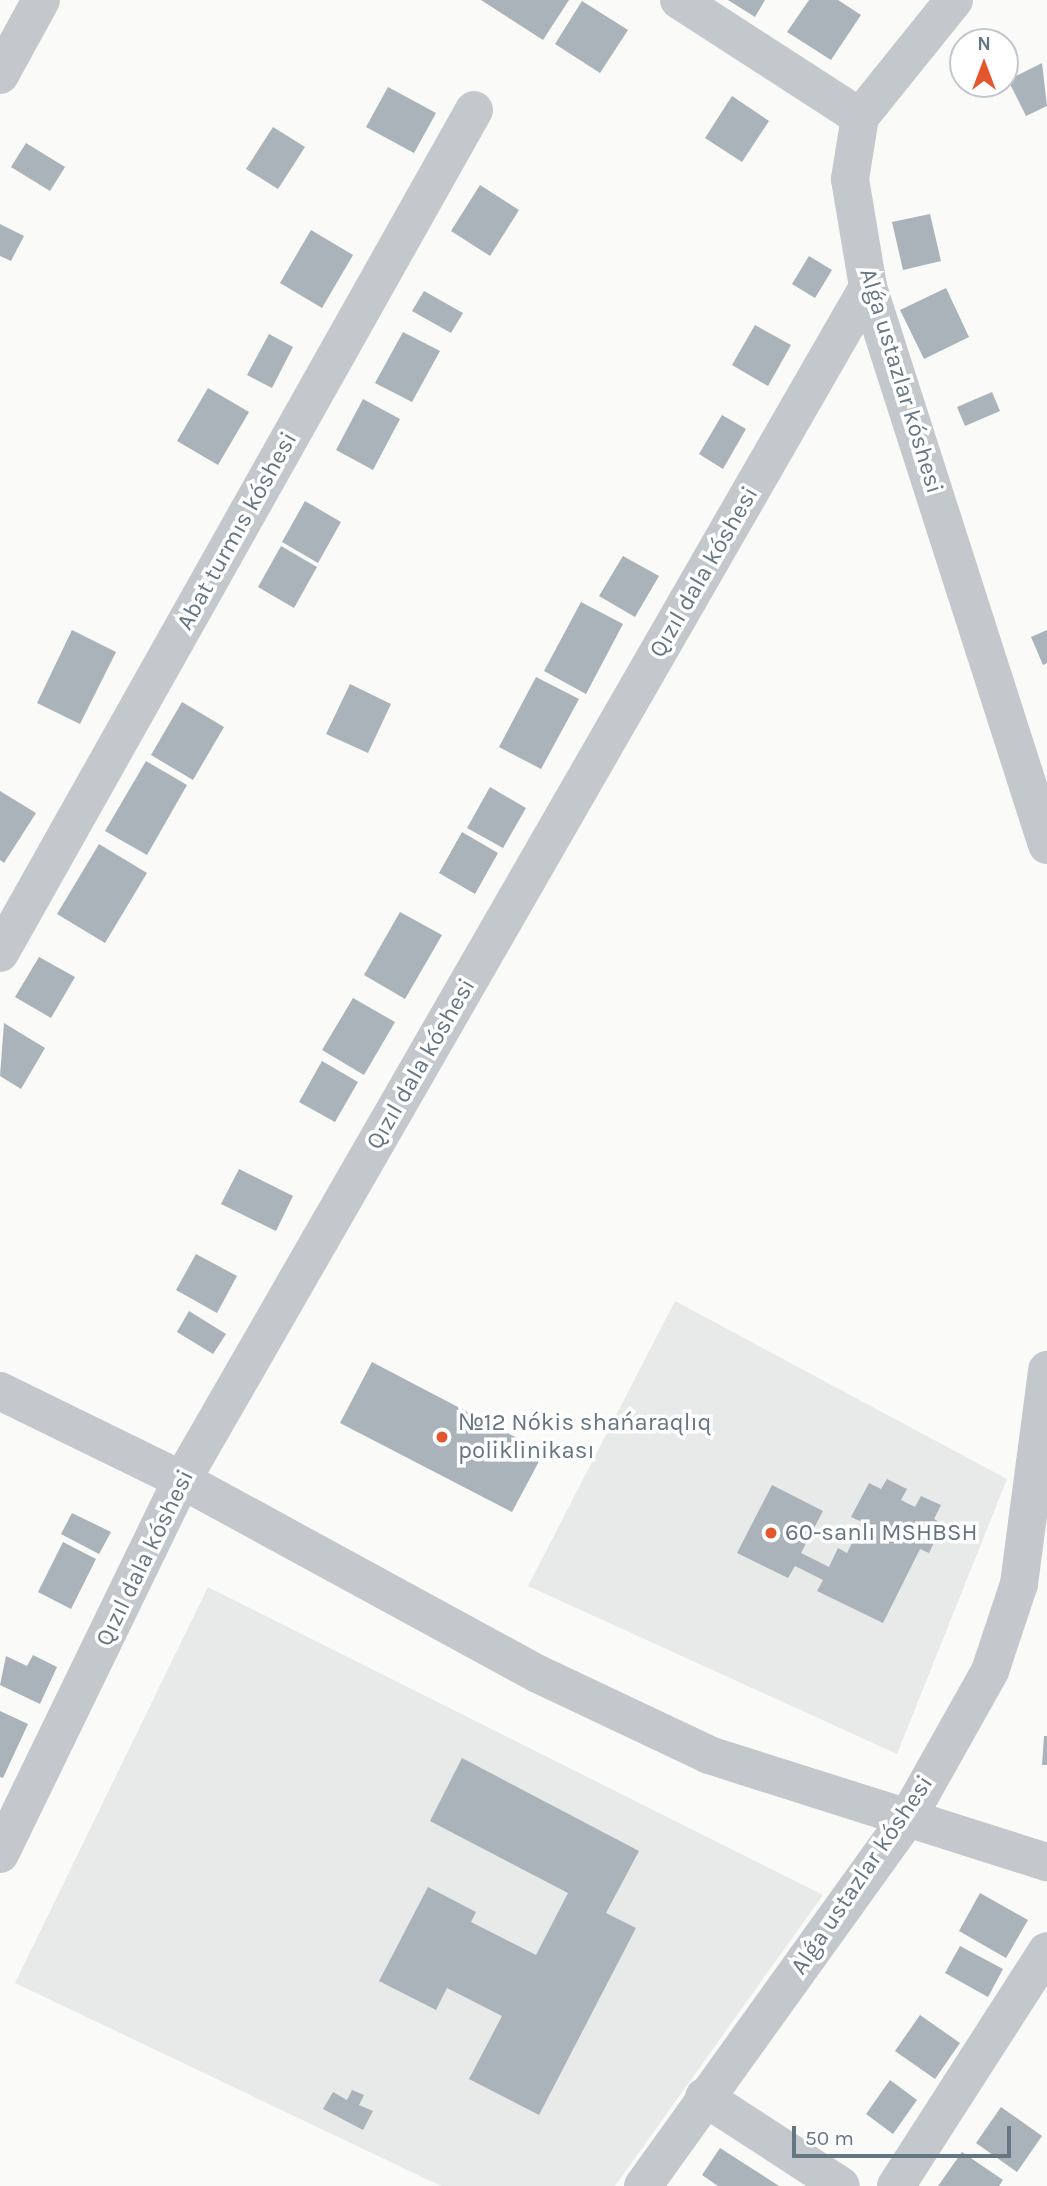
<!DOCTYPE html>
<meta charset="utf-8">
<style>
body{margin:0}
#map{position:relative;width:1047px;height:2186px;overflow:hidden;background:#fafaf8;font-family:Karla,sans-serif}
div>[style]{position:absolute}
.built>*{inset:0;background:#e8e9e9}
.building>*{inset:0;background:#aab3b9}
.minor>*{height:38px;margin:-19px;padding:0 19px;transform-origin:19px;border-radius:19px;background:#c3c8cc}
.dots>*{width:19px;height:19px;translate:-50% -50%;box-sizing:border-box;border:4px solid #fff;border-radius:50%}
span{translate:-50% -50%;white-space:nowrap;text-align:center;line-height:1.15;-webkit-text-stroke:7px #fff;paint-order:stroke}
.street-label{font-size:24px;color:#657683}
.poi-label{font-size:24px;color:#657683}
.left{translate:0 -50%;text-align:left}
.north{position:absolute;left:949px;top:28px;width:70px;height:70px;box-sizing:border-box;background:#fff;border:2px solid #c1c8cd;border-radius:50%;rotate:0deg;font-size:19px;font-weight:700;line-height:28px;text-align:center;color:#657683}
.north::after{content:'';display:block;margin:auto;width:24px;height:32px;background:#e4572e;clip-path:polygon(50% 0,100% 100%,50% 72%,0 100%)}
.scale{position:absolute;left:792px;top:2126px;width:219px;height:32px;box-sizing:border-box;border:4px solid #657683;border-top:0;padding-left:9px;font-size:21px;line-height:24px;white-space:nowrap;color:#657683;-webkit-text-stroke:5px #fff;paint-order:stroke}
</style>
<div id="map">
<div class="built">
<i style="clip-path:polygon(675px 1301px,1007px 1479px,897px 1754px,528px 1586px)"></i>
<i style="clip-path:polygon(208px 1587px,823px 1895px,615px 2186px,441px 2186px,15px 1983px)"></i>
</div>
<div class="building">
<i style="clip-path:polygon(481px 0,569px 0,543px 40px)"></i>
<i style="clip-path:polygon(728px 0,765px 0,755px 17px)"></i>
<i style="clip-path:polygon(809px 0,838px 0,861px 15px,831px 60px,787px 32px)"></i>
<i style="clip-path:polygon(582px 1px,628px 30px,600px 73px,555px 44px)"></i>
<i style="clip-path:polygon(1042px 63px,1047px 106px,1026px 116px,1008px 80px)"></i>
<i style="clip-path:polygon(388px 87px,436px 113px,414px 153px,366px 127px)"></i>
<i style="clip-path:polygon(732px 96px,769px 121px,742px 162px,705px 138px)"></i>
<i style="clip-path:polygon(273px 127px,305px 147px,278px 189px,246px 169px)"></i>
<i style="clip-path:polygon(26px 143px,65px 167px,50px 191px,11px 167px)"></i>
<i style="clip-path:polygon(480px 185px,519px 210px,490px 256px,451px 231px)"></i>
<i style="clip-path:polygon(930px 214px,941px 261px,903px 270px,892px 222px)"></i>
<i style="clip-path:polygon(0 224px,24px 236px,11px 261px,0 256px)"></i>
<i style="clip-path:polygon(311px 230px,353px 255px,322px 308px,280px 283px)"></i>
<i style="clip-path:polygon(809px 256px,832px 270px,815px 298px,792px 284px)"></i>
<i style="clip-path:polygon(946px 288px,969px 337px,924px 359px,900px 310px)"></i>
<i style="clip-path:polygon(424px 291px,463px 313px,451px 333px,412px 311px)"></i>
<i style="clip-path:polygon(755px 325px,791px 345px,768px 386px,732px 365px)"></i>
<i style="clip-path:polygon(403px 332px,440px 351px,412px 402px,375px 383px)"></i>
<i style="clip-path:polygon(269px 334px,293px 347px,272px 388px,247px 375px)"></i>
<i style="clip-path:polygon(208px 388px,249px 412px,218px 465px,177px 441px)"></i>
<i style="clip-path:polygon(992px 392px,1000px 411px,965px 426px,957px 407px)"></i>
<i style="clip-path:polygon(363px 399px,400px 419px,373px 470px,336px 450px)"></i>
<i style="clip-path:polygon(722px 415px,746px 429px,723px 469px,699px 454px)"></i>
<i style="clip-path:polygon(305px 501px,341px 522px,318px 563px,282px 542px)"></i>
<i style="clip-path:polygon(281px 546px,317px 567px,294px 608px,258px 587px)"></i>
<i style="clip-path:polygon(623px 556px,659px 576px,635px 617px,599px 596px)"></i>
<i style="clip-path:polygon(581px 602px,623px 624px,586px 694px,544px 671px)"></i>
<i style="clip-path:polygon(72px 630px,116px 652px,80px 724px,37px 703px)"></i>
<i style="clip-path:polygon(1047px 630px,1047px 663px,1043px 665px,1031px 637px)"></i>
<i style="clip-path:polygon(536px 677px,579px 699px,541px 769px,499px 747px)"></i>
<i style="clip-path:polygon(350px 684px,391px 704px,368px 753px,326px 734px)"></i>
<i style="clip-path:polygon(182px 702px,224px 727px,193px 780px,151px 755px)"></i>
<i style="clip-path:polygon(146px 761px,187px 785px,147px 855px,105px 831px)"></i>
<i style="clip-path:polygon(490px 787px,526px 808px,503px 848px,467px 828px)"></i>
<i style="clip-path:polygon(0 791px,36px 813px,4px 863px,0 860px)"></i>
<i style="clip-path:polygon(462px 832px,498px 853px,475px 894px,439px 873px)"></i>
<i style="clip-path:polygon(99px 844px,147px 873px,105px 943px,57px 914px)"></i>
<i style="clip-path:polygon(400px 912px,442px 935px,405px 999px,364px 975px)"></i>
<i style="clip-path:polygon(39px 957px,75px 977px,51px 1018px,15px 997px)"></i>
<i style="clip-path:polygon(353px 998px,395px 1022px,364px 1075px,322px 1050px)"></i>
<i style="clip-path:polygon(4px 1023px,45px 1048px,21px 1089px,0 1076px)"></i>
<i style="clip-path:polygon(322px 1061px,358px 1082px,335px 1122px,299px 1102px)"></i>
<i style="clip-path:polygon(239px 1169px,293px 1196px,276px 1231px,221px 1204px)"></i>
<i style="clip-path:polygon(196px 1254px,237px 1276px,217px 1313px,176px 1290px)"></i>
<i style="clip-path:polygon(189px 1311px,226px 1334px,213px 1354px,177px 1332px)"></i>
<i style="clip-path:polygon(372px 1362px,544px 1452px,512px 1512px,340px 1423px)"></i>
<i style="clip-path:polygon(887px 1479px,907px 1489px,901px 1500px,915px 1507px,921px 1496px,941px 1505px,934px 1519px,943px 1524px,929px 1553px,920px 1549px,883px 1623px,817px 1591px,823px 1580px,795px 1566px,788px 1578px,737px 1553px,772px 1485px,823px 1511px,801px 1553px,829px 1567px,838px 1548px,847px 1553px,862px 1522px,851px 1517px,869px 1483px,881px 1489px)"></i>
<i style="clip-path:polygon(72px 1513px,111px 1532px,99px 1554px,61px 1534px)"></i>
<i style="clip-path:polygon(63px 1542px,96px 1559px,71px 1609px,38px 1592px)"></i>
<i style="clip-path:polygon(33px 1655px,57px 1667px,40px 1704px,0 1685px,6px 1656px,27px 1666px)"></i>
<i style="clip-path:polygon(0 1711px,28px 1724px,3px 1778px,0 1777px)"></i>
<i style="clip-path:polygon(1044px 1736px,1047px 1736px,1047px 1765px,1042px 1765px)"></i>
<i style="clip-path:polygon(462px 1758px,639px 1851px,606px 1913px,636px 1928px,539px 2115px,469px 2079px,502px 2016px,447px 1988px,436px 2010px,379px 1981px,428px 1887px,476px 1912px,471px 1922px,536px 1955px,568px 1893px,430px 1821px)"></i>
<i style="clip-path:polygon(980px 1893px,1028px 1920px,1006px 1958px,959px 1931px)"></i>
<i style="clip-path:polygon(960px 1946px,1003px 1969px,988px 1997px,945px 1973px)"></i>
<i style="clip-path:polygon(920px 2015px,960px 2043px,935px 2079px,895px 2051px)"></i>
<i style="clip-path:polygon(890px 2080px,917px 2100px,893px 2134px,866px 2114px)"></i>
<i style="clip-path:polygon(352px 2090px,364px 2095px,359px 2105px,373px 2111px,363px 2130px,323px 2109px,333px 2092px,347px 2100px)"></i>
<i style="clip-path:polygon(1001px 2107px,1042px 2136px,1017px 2172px,976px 2143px)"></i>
<i style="clip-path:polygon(720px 2148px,779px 2186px,718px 2186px,702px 2175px)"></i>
<i style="clip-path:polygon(962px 2152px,1003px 2180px,999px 2186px,938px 2186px)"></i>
</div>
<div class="minor">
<i style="left:679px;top:0;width:216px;rotate:32.9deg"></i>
<i style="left:954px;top:0;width:150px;rotate:128.8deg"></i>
<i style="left:860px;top:117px;width:63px;rotate:99.2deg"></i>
<i style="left:850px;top:179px;width:109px;rotate:80.5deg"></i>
<i style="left:868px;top:287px;width:586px;rotate:72.21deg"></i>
<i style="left:0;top:75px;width:85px;rotate:-61.3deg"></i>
<i style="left:0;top:953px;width:967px;rotate:-60.65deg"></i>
<i style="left:0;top:1391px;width:203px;rotate:26.1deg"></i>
<i style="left:182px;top:1480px;width:405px;rotate:28.6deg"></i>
<i style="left:538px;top:1674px;width:189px;rotate:25.3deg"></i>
<i style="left:709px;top:1755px;width:355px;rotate:17.6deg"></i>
<i style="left:0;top:1854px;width:416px;rotate:-64.1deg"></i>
<i style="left:182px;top:1480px;width:1376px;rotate:-60.1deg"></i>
<i style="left:704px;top:2097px;width:163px;rotate:33deg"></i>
<i style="left:643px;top:2186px;width:452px;rotate:-54.3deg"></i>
<i style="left:907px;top:1819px;width:170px;rotate:-60.7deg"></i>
<i style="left:990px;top:1671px;width:92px;rotate:-71.6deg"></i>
<i style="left:1019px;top:1584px;width:216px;rotate:-82.5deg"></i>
<i style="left:896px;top:2186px;width:279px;rotate:-57.3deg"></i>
</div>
<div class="dots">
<i style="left:442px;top:1437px;background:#e4572e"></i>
<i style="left:771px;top:1533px;background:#e4572e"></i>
</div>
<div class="street-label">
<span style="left:901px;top:381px;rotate:73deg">Alǵa ustazlar kóshesi</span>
<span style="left:237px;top:531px;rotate:-61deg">Abat turmıs kóshesi</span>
<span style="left:704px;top:572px;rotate:-60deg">Qızıl dala kóshesi</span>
<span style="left:421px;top:1064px;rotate:-60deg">Qızıl dala kóshesi</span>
<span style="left:145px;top:1558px;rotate:-64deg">Qızıl dala kóshesi</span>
<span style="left:862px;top:1875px;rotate:-56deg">Alǵa ustazlar kóshesi</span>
</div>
<div class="poi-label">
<span class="left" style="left:458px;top:1437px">№12 Nókis shańaraqlıq<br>poliklinikası</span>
<span class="left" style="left:785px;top:1533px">60-sanlı MSHBSH</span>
</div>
<div class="north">N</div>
<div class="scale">50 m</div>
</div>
